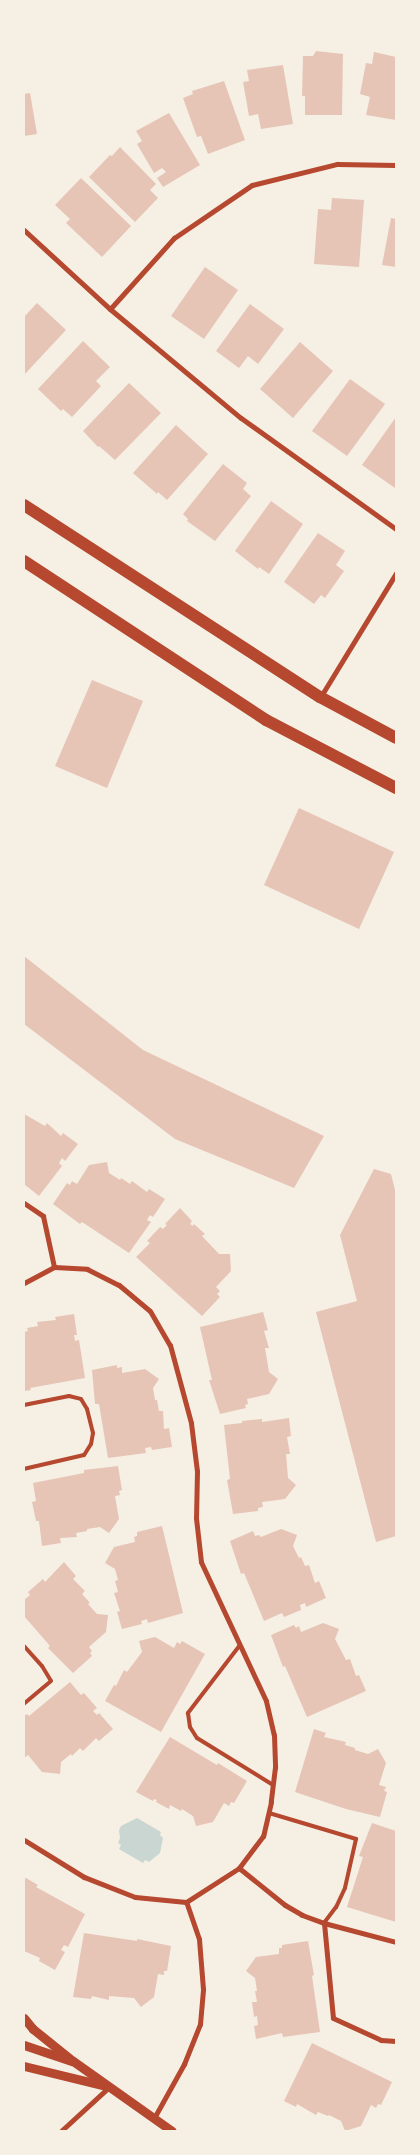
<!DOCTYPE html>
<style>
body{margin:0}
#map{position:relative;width:420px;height:2155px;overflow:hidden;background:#f6efe4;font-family:Rubik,sans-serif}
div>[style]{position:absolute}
.water>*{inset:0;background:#c9d6d2}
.building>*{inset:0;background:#e6c5b7}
.service>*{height:4px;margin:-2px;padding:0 2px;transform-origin:2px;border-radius:2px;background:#b5482f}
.minor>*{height:5px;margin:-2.5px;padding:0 2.5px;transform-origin:2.5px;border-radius:2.5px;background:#b5482f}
.tertiary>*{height:9px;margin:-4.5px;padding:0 4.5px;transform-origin:4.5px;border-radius:4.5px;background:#b5482f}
.primary>*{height:12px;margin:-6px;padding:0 6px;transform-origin:6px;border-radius:6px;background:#b5482f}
span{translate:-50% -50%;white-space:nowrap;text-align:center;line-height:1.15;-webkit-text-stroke:4px #f6efe4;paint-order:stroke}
.frame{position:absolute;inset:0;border:25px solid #f6efe4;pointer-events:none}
</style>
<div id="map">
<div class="water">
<i style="clip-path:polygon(137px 1818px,161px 1832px,160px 1835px,163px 1838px,160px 1853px,149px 1862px,145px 1860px,143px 1863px,119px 1849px,121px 1845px,118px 1843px,120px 1838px,119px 1830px,121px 1826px)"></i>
</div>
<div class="building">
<i style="clip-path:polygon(316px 51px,343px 54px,342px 115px,305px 115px,305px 96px,302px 96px,303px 56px,313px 56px)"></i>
<i style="clip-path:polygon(374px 52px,396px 57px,396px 120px,366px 115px,370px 97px,360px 94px,366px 63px,372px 64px)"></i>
<i style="clip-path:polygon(283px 65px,293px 124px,261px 129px,258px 114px,249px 116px,243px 82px,249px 81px,247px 70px)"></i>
<i style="clip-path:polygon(224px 81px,245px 140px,208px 154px,201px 136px,197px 137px,183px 98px,193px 94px,192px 91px)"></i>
<i style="clip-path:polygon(30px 93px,37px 134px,24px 136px,24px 94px)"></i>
<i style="clip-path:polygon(169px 113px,200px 165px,163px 187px,157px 178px,166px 172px,162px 168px,154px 173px,137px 144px,142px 141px,136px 131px)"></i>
<i style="clip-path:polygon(120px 147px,156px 184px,150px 190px,158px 198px,135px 222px,89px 177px,110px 155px,112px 156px)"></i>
<i style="clip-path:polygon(81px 178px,131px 226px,102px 257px,66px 223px,70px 219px,55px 205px)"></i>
<i style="clip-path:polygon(332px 198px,364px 200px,359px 267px,314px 264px,318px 209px,331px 210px)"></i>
<i style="clip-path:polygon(391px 218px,396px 219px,396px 267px,382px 265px)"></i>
<i style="clip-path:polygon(205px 267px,238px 290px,204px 339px,171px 316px)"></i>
<i style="clip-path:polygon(37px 303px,66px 330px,24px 375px,24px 317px)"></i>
<i style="clip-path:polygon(250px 304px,284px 329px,258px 364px,248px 356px,239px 368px,216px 351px)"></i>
<i style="clip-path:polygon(83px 341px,110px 367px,96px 381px,101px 386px,72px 417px,63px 409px,61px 411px,38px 389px)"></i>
<i style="clip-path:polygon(300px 342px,333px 371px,293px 418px,260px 389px)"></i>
<i style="clip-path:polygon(350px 379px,385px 404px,347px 456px,312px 431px)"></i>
<i style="clip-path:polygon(129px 383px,161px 413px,115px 460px,99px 446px,98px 447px,83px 431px)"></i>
<i style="clip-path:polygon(396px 417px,396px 486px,395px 488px,362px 465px)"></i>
<i style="clip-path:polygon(176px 425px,208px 454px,167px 500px,158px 492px,157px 494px,133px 473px)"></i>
<i style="clip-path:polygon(223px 464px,247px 483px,243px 489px,251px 496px,215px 541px,187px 521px,188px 519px,183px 514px)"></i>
<i style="clip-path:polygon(271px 501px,303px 524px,269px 574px,259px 567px,258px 569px,235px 551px)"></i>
<i style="clip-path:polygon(318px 533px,345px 551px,336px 565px,344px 571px,325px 598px,321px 595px,314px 604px,284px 582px)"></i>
<i style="clip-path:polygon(92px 680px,143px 701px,107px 788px,55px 766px)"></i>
<i style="clip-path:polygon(299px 808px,394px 852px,359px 929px,264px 885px)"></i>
<i style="clip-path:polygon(24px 956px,143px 1050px,324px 1136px,294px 1188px,175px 1139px,24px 1024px)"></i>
<i style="clip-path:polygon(24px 1114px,45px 1126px,47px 1123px,61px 1136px,63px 1133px,78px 1144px,65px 1161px,62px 1158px,59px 1163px,62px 1166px,39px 1196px,24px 1184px)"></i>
<i style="clip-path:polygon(107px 1162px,109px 1173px,120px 1180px,121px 1178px,130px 1184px,132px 1181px,147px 1192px,149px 1189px,165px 1199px,153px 1217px,150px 1215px,147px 1220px,151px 1222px,129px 1253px,82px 1222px,80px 1224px,53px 1204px,67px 1183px,70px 1185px,72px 1181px,77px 1184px,89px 1165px)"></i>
<i style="clip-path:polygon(374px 1169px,391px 1174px,396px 1194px,396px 1536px,376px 1542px,316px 1312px,357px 1301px,340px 1235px)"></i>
<i style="clip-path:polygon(180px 1208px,192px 1221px,190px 1224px,193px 1226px,194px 1224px,205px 1234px,202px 1236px,219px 1254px,230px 1254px,231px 1271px,216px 1287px,220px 1291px,217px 1294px,220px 1297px,202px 1316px,136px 1257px,150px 1243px,147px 1241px,160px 1227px,163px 1229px,167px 1225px,165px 1224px)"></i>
<i style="clip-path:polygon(263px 1312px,268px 1330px,264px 1331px,269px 1348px,265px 1348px,269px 1372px,278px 1379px,269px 1394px,247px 1399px,248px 1404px,245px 1405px,246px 1408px,220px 1414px,209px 1380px,212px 1380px,200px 1327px)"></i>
<i style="clip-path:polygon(74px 1314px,77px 1335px,74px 1335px,75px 1341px,79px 1340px,85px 1378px,30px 1388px,31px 1390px,24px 1391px,24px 1332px,28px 1331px,27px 1328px,38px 1326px,37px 1322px,56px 1320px,55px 1317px)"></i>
<i style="clip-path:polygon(117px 1365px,117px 1368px,122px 1367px,122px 1373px,145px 1369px,159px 1379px,153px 1388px,155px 1400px,157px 1400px,159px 1411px,163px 1411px,164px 1429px,169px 1428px,172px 1447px,152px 1450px,151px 1447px,145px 1448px,146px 1453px,108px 1458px,99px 1404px,95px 1404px,92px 1370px)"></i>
<i style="clip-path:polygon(289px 1418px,291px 1436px,287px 1437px,290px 1454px,286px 1454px,288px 1478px,296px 1485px,285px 1499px,262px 1502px,263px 1507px,258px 1508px,258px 1511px,233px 1514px,227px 1480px,230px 1479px,224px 1425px,242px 1423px,242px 1421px,262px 1419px,262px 1422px)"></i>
<i style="clip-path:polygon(118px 1466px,122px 1490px,119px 1491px,120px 1495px,115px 1496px,119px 1519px,109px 1533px,100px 1527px,87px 1529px,87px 1531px,76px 1533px,77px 1537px,60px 1538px,61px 1543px,42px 1546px,39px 1521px,36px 1521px,32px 1502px,36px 1501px,33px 1483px,84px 1473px,84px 1470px)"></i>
<i style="clip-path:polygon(162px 1526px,183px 1613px,148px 1623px,147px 1619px,141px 1621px,142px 1624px,122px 1629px,117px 1612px,120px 1611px,114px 1593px,118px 1592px,115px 1581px,118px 1580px,115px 1569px,105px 1563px,114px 1547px,135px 1542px,134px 1537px,137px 1536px,137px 1532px)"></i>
<i style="clip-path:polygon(281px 1529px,297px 1535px,293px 1546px,299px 1558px,301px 1557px,305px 1566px,309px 1565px,315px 1583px,319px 1581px,326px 1598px,306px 1607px,305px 1603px,300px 1605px,301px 1610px,284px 1617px,282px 1613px,264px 1621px,244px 1573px,241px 1574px,230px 1541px,253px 1531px,255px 1536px,259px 1535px,261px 1537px)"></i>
<i style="clip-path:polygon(64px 1562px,76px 1576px,73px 1579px,85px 1591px,82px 1594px,90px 1603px,88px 1604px,97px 1614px,108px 1615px,106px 1632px,89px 1647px,92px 1651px,90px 1653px,92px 1656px,73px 1673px,48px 1648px,50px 1646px,24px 1616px,24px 1600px,30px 1595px,28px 1592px,43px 1579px,45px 1582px)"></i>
<i style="clip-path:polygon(323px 1623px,339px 1629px,335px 1639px,346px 1660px,350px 1659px,356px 1676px,359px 1675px,366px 1691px,307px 1717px,285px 1666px,283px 1667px,271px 1635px,294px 1625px,296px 1628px,299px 1626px,301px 1632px)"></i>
<i style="clip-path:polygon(155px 1637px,174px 1648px,177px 1642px,180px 1644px,182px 1641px,205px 1654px,161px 1732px,105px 1701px,114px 1685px,116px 1686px,124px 1670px,127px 1672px,142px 1652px,139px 1641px)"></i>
<i style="clip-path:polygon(70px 1682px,81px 1695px,84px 1693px,97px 1708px,93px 1711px,97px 1715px,99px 1713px,113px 1729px,99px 1741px,96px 1738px,83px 1751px,80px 1748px,72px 1756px,71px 1754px,61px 1762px,60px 1774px,42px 1772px,28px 1755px,24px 1758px,24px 1716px,27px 1714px,29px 1716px)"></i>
<i style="clip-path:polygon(314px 1729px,326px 1733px,324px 1737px,346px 1742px,345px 1745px,355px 1748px,355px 1750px,368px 1754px,378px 1749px,386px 1763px,379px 1785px,386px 1787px,384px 1791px,387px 1792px,380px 1817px,346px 1809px,295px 1792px)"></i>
<i style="clip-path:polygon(170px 1737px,217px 1765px,218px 1763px,247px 1781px,234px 1803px,231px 1802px,229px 1806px,224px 1803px,213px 1822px,196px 1826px,193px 1816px,182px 1809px,181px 1811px,170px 1805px,169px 1809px,156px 1802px,157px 1800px,154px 1799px,153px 1801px,136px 1792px)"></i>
<i style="clip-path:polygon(372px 1823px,396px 1831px,396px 1922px,347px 1907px,363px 1857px,359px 1856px)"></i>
<i style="clip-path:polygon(26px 1878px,38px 1885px,36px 1887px,85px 1914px,68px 1947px,64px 1945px,61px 1950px,65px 1952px,55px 1970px,39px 1961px,40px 1958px,24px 1951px,24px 1879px)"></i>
<i style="clip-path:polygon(84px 1933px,137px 1941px,137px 1939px,171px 1946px,167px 1971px,164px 1971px,164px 1975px,158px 1974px,154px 1997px,141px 2007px,134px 1998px,109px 1996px,109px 2000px,92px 1996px,91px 1999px,73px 1997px)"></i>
<i style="clip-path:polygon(308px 1941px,314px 1975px,312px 1976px,320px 2032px,283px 2037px,282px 2033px,256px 2039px,254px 2026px,258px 2025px,257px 2016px,254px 2017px,252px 2002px,257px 2002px,255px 1991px,257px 1991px,255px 1978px,246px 1971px,256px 1957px,279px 1954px,279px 1948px,282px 1948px,282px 1945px)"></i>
<i style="clip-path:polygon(312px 2043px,392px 2082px,381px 2105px,378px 2104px,376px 2108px,371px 2105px,361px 2126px,345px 2131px,341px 2121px,329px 2115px,328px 2116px,318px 2112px,316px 2115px,297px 2104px,296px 2107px,284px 2101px)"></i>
</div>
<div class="service">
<i style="left:24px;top:1405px;width:46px;rotate:-11.3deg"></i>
<i style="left:69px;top:1396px;width:12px;rotate:14deg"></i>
<i style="left:81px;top:1399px;width:12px;rotate:59deg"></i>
<i style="left:87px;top:1409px;width:25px;rotate:76deg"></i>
<i style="left:93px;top:1433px;width:11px;rotate:100deg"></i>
<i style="left:91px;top:1444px;width:13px;rotate:122deg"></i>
<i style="left:84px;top:1455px;width:62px;rotate:166.9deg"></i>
<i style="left:240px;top:1645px;width:86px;rotate:127.4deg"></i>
<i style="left:188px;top:1713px;width:14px;rotate:82deg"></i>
<i style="left:190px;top:1727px;width:13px;rotate:58deg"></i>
<i style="left:197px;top:1738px;width:89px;rotate:31.7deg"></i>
<i style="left:24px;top:1646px;width:27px;rotate:48deg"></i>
<i style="left:42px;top:1666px;width:17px;rotate:59deg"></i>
<i style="left:51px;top:1681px;width:35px;rotate:140deg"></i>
<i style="left:269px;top:1813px;width:91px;rotate:16.6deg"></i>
<i style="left:356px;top:1839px;width:50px;rotate:102.7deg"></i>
<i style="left:345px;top:1888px;width:21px;rotate:115deg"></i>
<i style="left:336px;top:1907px;width:20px;rotate:127deg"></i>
</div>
<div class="minor">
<i style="left:24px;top:230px;width:117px;rotate:42.6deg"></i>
<i style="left:110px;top:309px;width:170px;rotate:39.8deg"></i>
<i style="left:241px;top:418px;width:191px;rotate:35.6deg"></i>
<i style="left:110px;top:309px;width:96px;rotate:-48deg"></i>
<i style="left:174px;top:238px;width:94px;rotate:-34.2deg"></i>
<i style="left:252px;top:185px;width:88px;rotate:-13.9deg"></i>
<i style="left:337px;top:164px;width:59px;rotate:1deg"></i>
<i style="left:321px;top:696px;width:144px;rotate:-58.6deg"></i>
<i style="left:24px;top:1203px;width:23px;rotate:34deg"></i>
<i style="left:43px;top:1216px;width:52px;rotate:77.8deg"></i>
<i style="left:24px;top:1283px;width:34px;rotate:-28deg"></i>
<i style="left:54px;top:1267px;width:33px;rotate:3deg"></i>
<i style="left:87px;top:1269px;width:36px;rotate:27deg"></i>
<i style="left:119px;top:1285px;width:40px;rotate:40deg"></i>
<i style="left:150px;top:1311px;width:39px;rotate:60deg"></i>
<i style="left:170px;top:1345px;width:81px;rotate:74.9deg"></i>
<i style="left:191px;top:1423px;width:48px;rotate:82.9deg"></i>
<i style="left:197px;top:1471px;width:47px;rotate:91.2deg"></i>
<i style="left:196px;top:1518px;width:44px;rotate:83.5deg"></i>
<i style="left:201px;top:1562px;width:153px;rotate:64.9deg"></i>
<i style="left:266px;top:1701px;width:35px;rotate:77deg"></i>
<i style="left:274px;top:1735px;width:32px;rotate:88deg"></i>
<i style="left:275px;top:1767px;width:35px;rotate:97deg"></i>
<i style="left:271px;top:1802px;width:35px;rotate:103deg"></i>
<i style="left:263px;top:1836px;width:40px;rotate:127deg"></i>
<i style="left:239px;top:1868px;width:63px;rotate:147.3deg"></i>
<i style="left:186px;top:1902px;width:51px;rotate:-174.4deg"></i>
<i style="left:135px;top:1897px;width:55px;rotate:-158.6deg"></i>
<i style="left:84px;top:1877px;width:70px;rotate:-148.3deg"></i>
<i style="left:239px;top:1868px;width:59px;rotate:38.8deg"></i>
<i style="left:285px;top:1905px;width:20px;rotate:30deg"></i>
<i style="left:302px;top:1915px;width:23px;rotate:20deg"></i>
<i style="left:324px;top:1923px;width:74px;rotate:14.8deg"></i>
<i style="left:324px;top:1923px;width:95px;rotate:84.6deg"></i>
<i style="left:333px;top:2018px;width:53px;rotate:24.6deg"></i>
<i style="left:381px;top:2040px;width:15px;rotate:4deg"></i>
<i style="left:154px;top:2118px;width:62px;rotate:-60.9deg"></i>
<i style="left:184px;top:2064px;width:43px;rotate:-68.2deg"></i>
<i style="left:200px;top:2024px;width:35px;rotate:-85deg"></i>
<i style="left:203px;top:1989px;width:50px;rotate:-94.6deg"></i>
<i style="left:199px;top:1939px;width:39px;rotate:-109deg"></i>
<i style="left:61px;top:2131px;width:65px;rotate:-42.5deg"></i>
</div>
<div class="tertiary">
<i style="left:24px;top:2018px;width:14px;rotate:51deg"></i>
<i style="left:33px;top:2029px;width:51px;rotate:38.7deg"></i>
<i style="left:73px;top:2061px;width:121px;rotate:35.3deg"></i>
<i style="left:24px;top:2045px;width:50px;rotate:18.8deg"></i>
<i style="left:24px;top:2066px;width:84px;rotate:13.7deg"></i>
</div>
<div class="primary">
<i style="left:24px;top:505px;width:353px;rotate:33deg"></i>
<i style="left:320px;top:697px;width:86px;rotate:28.3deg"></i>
<i style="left:24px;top:561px;width:290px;rotate:33.3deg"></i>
<i style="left:266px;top:720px;width:147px;rotate:27.6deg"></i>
</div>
<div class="frame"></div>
</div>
